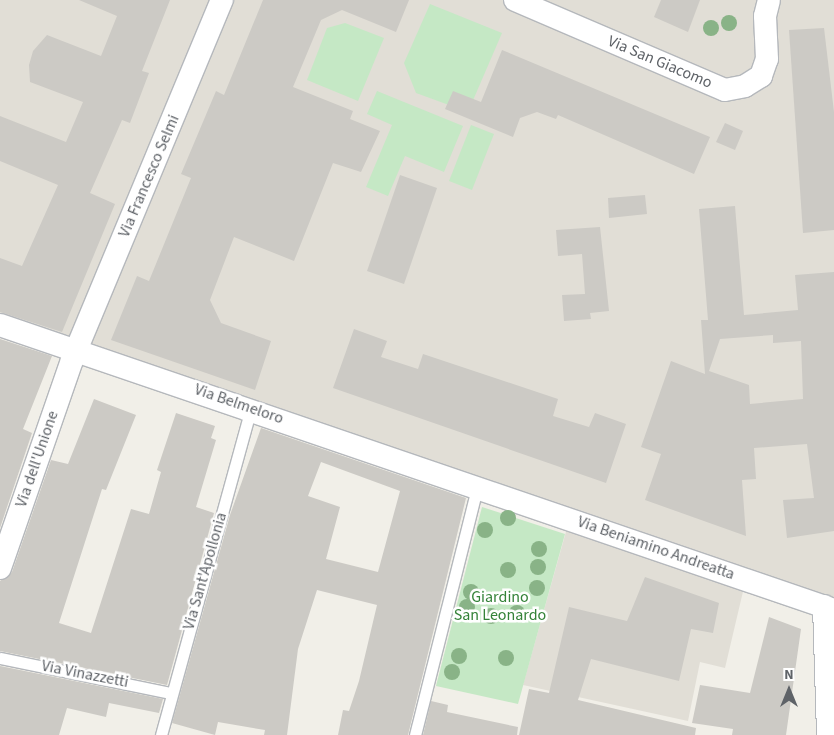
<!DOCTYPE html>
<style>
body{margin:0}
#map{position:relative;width:834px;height:735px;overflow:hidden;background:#f1efe8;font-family:"Source Sans 3",sans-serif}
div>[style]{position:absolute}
.education>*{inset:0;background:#e1ded6}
.green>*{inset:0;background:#c5e8c5}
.building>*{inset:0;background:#cccac5}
.roads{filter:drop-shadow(1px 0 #b5b8bc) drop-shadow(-1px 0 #b5b8bc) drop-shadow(0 1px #b5b8bc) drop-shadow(0 -1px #b5b8bc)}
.lane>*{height:11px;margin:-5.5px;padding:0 5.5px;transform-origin:5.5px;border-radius:5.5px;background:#fff}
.street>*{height:22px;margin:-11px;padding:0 11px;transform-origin:11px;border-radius:11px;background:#fff}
.trees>*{width:16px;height:16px;margin:-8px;border-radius:50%;background:#89b387}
span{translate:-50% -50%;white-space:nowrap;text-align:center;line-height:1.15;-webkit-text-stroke:5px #fff;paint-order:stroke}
.street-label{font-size:16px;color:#5f6368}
.park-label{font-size:16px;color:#348238}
.north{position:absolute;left:764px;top:665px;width:50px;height:50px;-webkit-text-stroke:4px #fff;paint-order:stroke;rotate:0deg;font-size:14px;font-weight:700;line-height:20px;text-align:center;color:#5f6368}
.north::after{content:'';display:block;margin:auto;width:18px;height:22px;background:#5f6368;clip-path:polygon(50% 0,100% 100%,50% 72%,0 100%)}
</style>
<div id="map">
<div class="education">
<i style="clip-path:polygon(0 0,834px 0,834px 610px,0 325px)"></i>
<i style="clip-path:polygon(569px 521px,745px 583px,725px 668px,700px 662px,688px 721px,523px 685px)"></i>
</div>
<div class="green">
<i style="clip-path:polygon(430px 4px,502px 33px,468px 112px,416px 93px,404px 63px)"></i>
<i style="clip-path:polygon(345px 23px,384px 38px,358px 101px,307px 80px,327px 28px)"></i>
<i style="clip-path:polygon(377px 91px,463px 126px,444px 172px,405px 156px,388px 196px,366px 187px,392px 125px,367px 114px)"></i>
<i style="clip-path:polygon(471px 125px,494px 134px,472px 190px,449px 181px)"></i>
<i style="clip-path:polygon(482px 507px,565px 534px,518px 704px,436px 686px)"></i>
</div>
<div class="building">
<i style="clip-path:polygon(79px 0,170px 0,142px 71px,149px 73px,130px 123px,122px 120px,90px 193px,115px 204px,62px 332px,0 312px,0 258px,22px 266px,58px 185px,0 161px,0 116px,66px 142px,83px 102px,30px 82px,29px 65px,33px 51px,47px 35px,101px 56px,117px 16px)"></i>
<i style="clip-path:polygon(263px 0,409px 0,396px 32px,342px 10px,321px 20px,293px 87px,353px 111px,350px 119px,380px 131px,361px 172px,333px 163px,294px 261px,234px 237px,210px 300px,221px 323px,271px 341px,255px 390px,111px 340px,137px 276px,149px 281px,191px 178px,181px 174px,216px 91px,224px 95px)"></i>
<i style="clip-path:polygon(661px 0,700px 0,688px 32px,654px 17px)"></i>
<i style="clip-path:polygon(824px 28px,834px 112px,834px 230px,803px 233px,789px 30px)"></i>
<i style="clip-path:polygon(502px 50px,710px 137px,694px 174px,558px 115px,556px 119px,537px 112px,520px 118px,513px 137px,445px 109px,453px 91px,481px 102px)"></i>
<i style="clip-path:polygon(725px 123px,743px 131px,735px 150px,716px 142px)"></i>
<i style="clip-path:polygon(400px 175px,437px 188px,404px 284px,367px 271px)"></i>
<i style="clip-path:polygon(645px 195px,647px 214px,609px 218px,608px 198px)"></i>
<i style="clip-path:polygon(evenodd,735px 206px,744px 315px,798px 310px,795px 275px,834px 272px,834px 531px,787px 538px,783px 500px,814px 498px,807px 444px,754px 448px,756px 479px,742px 480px,746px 536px,645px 500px,661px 454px,641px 447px,671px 361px,705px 374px,701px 320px,708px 320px,699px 209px,735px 206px,773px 335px,773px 343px,801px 341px,803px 399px,750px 404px,749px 385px,709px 371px,720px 339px,773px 335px)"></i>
<i style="clip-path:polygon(600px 227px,609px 311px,590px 313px,591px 319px,564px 321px,562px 295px,585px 294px,582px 254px,558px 256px,556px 230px)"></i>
<i style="clip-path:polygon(354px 329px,387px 341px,381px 357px,418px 369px,423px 354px,558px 399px,553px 416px,589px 427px,595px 413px,626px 424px,606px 483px,333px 388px)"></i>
<i style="clip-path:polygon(0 339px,52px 356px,23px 429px,32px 433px,0 528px)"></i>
<i style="clip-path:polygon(94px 399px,136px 415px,106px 490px,102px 489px,59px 623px,91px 633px,131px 509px,149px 514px,161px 472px,157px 470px,176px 413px,215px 426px,211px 438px,216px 440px,196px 507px,214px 513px,167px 685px,0 651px,0 581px,12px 572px,51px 460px,68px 464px)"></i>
<i style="clip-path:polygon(evenodd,261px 428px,466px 498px,408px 735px,338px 735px,343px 710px,349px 711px,359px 681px,377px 605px,317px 590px,298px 649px,287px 735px,264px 735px,265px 730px,218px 722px,215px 735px,172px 723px,230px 515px,261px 428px,321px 462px,400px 491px,378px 572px,326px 559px,340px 507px,308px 496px,321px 462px)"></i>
<i style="clip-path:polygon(645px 577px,719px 603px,713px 633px,691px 629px,679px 681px,591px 659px,578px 700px,696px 728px,695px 735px,519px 735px,529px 689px,549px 693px,569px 607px,627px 621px)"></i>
<i style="clip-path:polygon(769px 617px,801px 629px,786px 735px,732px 735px,733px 729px,692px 723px,700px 685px,750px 693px)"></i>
<i style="clip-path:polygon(0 666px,163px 699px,159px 713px,109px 703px,106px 717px,67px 708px,59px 735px,0 735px)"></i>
<i style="clip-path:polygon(431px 701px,448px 705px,447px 712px,518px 727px,517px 735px,423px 735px)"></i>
</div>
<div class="roads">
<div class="lane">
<i style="left:0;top:658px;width:174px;rotate:11.6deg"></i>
<i style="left:161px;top:735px;width:338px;rotate:-74.6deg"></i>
<i style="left:415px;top:735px;width:258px;rotate:-75.9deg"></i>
</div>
<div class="street">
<i style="left:515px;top:0;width:228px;rotate:23.2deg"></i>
<i style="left:725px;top:90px;width:20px;rotate:-11deg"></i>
<i style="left:745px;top:86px;width:19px;rotate:-32deg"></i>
<i style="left:761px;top:76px;width:18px;rotate:-71deg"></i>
<i style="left:767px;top:59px;width:43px;rotate:-92.7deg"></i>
<i style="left:765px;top:16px;width:16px;rotate:-76deg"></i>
<i style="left:0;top:325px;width:881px;rotate:18.87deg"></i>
<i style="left:0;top:568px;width:220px;rotate:-70.9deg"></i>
<i style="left:72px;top:360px;width:390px;rotate:-67.4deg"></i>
<i style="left:824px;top:606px;width:129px;rotate:88.2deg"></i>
</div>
</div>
<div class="trees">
<i style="left:729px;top:23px"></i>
<i style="left:711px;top:28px"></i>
<i style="left:508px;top:518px"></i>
<i style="left:485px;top:530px"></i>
<i style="left:539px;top:549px"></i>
<i style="left:538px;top:567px"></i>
<i style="left:508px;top:570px"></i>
<i style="left:537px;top:588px"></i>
<i style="left:471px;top:592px"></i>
<i style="left:467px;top:607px"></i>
<i style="left:517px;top:613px"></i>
<i style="left:491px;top:616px"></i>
<i style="left:459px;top:656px"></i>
<i style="left:506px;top:658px"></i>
<i style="left:452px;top:672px"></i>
</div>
<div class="street-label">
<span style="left:660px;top:62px;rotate:23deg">Via San Giacomo</span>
<span style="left:149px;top:176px;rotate:-67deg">Via Francesco Selmi</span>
<span style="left:239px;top:404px;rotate:19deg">Via Belmeloro</span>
<span style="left:37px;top:459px;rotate:-71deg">Via dell'Unione</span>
<span style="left:656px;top:548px;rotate:19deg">Via Beniamino Andreatta</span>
<span style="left:205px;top:571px;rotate:-74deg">Via Sant'Apollonia</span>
<span style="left:85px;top:674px;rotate:11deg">Via Vinazzetti</span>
</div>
<div class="park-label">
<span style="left:500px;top:606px">Giardino<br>San Leonardo</span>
</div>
<div class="north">N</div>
</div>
